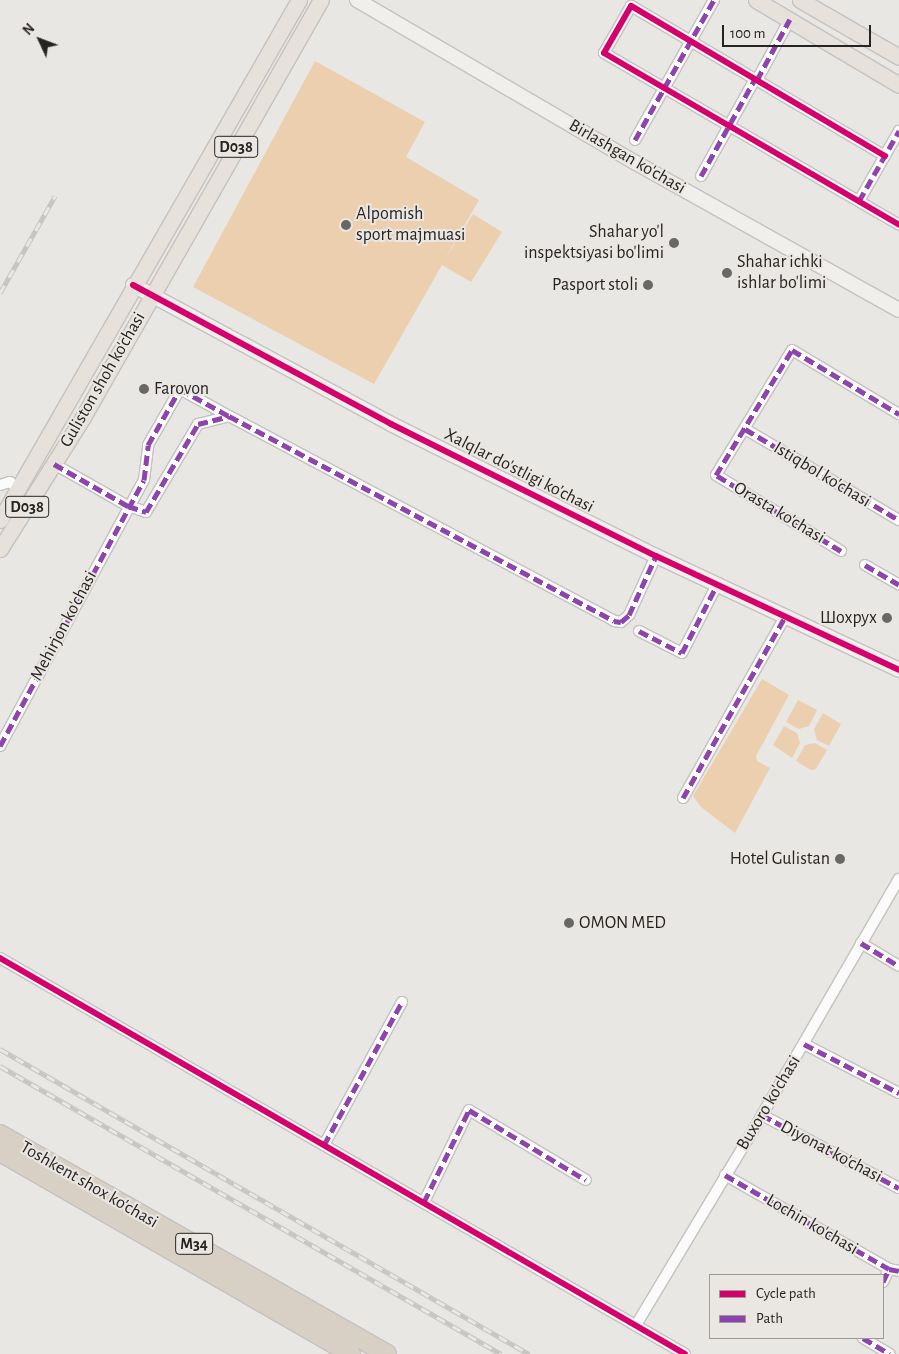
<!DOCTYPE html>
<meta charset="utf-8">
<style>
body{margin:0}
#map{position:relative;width:899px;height:1354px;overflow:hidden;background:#e9e7e4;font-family:"Alegreya Sans",sans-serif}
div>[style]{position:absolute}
.green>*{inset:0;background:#ebcfaf}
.roads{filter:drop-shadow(1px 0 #c4c2c0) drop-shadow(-1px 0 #c4c2c0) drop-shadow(0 1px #c4c2c0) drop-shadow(0 -1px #c4c2c0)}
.street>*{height:10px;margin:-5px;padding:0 5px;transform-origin:5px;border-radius:5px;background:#fcfbfb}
.secondary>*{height:14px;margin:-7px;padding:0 7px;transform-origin:7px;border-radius:7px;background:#f1efec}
.primary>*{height:15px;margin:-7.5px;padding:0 7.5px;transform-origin:7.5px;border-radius:7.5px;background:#e6e1db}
.highway>*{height:18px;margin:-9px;padding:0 9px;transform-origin:9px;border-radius:9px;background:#d8d0c5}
.rail>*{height:5px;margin-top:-2.5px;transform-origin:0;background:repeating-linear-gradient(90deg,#eae7e3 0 9px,#c5c5c4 0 18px);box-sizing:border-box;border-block:1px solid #c5c5c4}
.quiet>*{height:5px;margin-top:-2.5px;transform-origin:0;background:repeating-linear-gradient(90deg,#8e44ad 0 10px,transparent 0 15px)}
.cycleway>*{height:6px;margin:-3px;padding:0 3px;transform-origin:3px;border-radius:3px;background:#d6006c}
.dots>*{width:14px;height:14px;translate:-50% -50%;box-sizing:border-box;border:2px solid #eae7e3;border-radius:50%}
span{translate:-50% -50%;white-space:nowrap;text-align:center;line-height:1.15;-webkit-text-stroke:4px #eae7e3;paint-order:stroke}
.shield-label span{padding:1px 4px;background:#eae7e3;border:1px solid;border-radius:4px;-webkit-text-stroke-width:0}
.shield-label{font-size:16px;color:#262423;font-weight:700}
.street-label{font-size:18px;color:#262423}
.poi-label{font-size:18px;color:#262423}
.left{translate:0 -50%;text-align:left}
.right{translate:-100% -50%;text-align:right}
.legend{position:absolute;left:709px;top:1274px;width:175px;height:65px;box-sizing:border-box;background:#eae7e3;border:1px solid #9c9996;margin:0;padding:6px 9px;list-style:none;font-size:15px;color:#262423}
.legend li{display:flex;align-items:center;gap:10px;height:25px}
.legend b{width:25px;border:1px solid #9c9996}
.north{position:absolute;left:15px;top:15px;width:50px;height:50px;-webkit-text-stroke:4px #eae7e3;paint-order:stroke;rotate:313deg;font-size:14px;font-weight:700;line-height:20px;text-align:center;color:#262423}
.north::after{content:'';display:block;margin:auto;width:18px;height:22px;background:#262423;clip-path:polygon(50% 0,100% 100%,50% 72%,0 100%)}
.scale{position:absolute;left:722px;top:25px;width:149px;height:22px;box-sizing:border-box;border:2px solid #262423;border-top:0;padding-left:6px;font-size:15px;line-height:18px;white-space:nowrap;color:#262423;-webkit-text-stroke:4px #eae7e3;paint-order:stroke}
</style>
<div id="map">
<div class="green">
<i style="clip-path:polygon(315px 61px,425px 122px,406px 157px,479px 200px,442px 264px,473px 214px,502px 232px,471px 282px,442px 265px,374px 384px,193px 287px)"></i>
<i style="clip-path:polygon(762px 679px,789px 695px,756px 756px,757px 761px,770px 768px,735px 833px,701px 807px,693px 796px)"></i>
<i style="clip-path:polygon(798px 700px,817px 710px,809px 726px,799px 729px,786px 722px)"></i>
<i style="clip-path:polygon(823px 713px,841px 724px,829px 746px,817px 740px,814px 729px)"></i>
<i style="clip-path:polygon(784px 726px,797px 733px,800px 743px,792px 758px,773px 745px)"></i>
<i style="clip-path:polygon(815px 743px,827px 750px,816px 769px,811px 770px,796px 761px,805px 745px)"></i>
</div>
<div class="roads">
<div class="street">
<i style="left:757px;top:80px;width:69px;rotate:-61.6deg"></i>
<i style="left:635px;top:140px;width:161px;rotate:-60.6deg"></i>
<i style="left:885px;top:156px;width:295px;rotate:-149.4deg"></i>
<i style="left:631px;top:6px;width:54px;rotate:119.9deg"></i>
<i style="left:604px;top:53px;width:341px;rotate:30.2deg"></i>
<i style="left:701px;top:176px;width:111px;rotate:-60.9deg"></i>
<i style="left:859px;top:201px;width:81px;rotate:-60.3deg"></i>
<i style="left:745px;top:429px;width:179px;rotate:30.6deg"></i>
<i style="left:54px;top:464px;width:85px;rotate:29.6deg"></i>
<i style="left:128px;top:506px;width:19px;rotate:18deg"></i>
<i style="left:146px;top:512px;width:102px;rotate:-59.4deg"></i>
<i style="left:198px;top:424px;width:32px;rotate:-14deg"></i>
<i style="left:229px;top:416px;width:436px;rotate:28deg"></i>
<i style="left:614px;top:621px;width:7px;rotate:8deg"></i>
<i style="left:621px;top:622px;width:11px;rotate:-41deg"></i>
<i style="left:629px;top:615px;width:65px;rotate:-65.4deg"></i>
<i style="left:0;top:485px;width:10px;rotate:-17deg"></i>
<i style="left:10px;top:482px;width:6px;rotate:39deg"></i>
<i style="left:15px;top:486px;width:8px;rotate:83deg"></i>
<i style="left:841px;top:551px;width:146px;rotate:-148.7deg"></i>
<i style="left:716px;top:475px;width:146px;rotate:-58.7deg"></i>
<i style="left:792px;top:350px;width:125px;rotate:30.9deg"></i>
<i style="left:865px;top:565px;width:39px;rotate:30deg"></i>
<i style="left:639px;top:631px;width:48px;rotate:27.1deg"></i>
<i style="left:682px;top:653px;width:76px;rotate:-62.8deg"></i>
<i style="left:0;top:746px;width:302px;rotate:-61.6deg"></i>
<i style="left:144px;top:480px;width:35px;rotate:-83deg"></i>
<i style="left:148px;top:445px;width:64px;rotate:-60.3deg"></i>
<i style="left:180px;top:389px;width:56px;rotate:28.9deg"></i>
<i style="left:683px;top:798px;width:208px;rotate:-60.6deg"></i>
<i style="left:861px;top:943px;width:44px;rotate:31.2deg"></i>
<i style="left:0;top:958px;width:791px;rotate:30.03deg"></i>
<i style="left:804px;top:1044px;width:107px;rotate:27.3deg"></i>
<i style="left:762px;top:1115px;width:155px;rotate:28.1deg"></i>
<i style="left:324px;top:1145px;width:163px;rotate:-61.4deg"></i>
<i style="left:725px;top:1175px;width:189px;rotate:29.8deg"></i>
<i style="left:889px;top:1269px;width:10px;rotate:11deg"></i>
<i style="left:424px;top:1202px;width:102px;rotate:-63.9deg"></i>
<i style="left:469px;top:1110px;width:136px;rotate:30.9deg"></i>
<i style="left:883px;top:1282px;width:14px;rotate:-65deg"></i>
<i style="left:636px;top:1325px;width:245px;rotate:-59deg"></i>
<i style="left:762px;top:1115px;width:273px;rotate:-59.9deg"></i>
<i style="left:863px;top:1338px;width:31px;rotate:31deg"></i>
</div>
<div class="secondary">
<i style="left:357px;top:0;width:323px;rotate:30.3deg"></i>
<i style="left:636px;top:163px;width:301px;rotate:29.2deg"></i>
<i style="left:133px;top:285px;width:293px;rotate:28.3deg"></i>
<i style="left:391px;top:424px;width:296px;rotate:26.5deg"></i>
<i style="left:656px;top:556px;width:268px;rotate:25.1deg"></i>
</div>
<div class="primary">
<i style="left:756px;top:0;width:166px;rotate:30.7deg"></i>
<i style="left:800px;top:0;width:114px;rotate:29.9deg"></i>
<i style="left:0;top:520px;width:600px;rotate:-60.1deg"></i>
<i style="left:0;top:549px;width:156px;rotate:-57.8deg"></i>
<i style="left:83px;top:417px;width:480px;rotate:-60.3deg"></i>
</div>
<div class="highway">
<i style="left:0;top:1134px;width:445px;rotate:29.6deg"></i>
<i style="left:0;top:1152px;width:405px;rotate:29.9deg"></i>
</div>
</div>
<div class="rail">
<i style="left:0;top:293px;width:112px;rotate:-60.4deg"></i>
<i style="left:0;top:1049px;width:611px;rotate:29.97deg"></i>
<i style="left:0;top:1066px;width:578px;rotate:29.89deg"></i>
</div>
<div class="quiet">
<i style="left:757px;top:80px;width:69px;rotate:-61.6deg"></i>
<i style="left:635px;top:140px;width:161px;rotate:-60.6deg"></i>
<i style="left:701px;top:176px;width:111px;rotate:-60.9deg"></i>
<i style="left:859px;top:201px;width:81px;rotate:-60.3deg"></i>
<i style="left:745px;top:429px;width:179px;rotate:30.6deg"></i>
<i style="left:54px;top:464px;width:85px;rotate:29.6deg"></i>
<i style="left:128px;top:506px;width:19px;rotate:18deg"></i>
<i style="left:146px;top:512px;width:102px;rotate:-59.4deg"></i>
<i style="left:198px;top:424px;width:32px;rotate:-14deg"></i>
<i style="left:229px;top:416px;width:436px;rotate:28deg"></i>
<i style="left:614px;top:621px;width:7px;rotate:8deg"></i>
<i style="left:621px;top:622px;width:11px;rotate:-41deg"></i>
<i style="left:629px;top:615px;width:65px;rotate:-65.4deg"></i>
<i style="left:841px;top:551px;width:146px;rotate:-148.7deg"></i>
<i style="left:716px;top:475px;width:146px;rotate:-58.7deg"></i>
<i style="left:792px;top:350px;width:125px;rotate:30.9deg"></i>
<i style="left:865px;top:565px;width:39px;rotate:30deg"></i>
<i style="left:639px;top:631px;width:48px;rotate:27.1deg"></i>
<i style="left:682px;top:653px;width:76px;rotate:-62.8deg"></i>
<i style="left:0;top:746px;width:302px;rotate:-61.6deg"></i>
<i style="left:144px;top:480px;width:35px;rotate:-83deg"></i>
<i style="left:148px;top:445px;width:64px;rotate:-60.3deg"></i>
<i style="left:180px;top:389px;width:56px;rotate:28.9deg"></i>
<i style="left:683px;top:798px;width:208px;rotate:-60.6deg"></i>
<i style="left:861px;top:943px;width:44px;rotate:31.2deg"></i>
<i style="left:804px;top:1044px;width:107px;rotate:27.3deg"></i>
<i style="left:762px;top:1115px;width:155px;rotate:28.1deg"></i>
<i style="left:324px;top:1145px;width:163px;rotate:-61.4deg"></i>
<i style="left:725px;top:1175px;width:189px;rotate:29.8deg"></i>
<i style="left:889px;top:1269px;width:10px;rotate:11deg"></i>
<i style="left:424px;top:1202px;width:102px;rotate:-63.9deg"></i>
<i style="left:469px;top:1110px;width:136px;rotate:30.9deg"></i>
<i style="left:883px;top:1282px;width:14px;rotate:-65deg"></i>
<i style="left:863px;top:1338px;width:31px;rotate:31deg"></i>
</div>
<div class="cycleway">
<i style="left:885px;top:156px;width:295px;rotate:-149.4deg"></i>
<i style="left:631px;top:6px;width:54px;rotate:119.9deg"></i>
<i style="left:604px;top:53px;width:341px;rotate:30.2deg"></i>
<i style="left:133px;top:285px;width:293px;rotate:28.3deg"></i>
<i style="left:391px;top:424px;width:296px;rotate:26.5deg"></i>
<i style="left:656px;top:556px;width:268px;rotate:25.1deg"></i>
<i style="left:0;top:958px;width:791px;rotate:30.03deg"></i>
</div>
<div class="dots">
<i style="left:346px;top:225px;background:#6a6867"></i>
<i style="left:674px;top:243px;background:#6a6867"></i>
<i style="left:727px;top:273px;background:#6a6867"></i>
<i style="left:648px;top:285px;background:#6a6867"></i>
<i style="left:144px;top:389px;background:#6a6867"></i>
<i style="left:887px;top:618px;background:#6a6867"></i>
<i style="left:840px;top:859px;background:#6a6867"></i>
<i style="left:569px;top:923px;background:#6a6867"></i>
</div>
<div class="shield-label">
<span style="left:236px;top:147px">D038</span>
<span style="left:27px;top:507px">D038</span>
<span style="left:194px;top:1244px">M34</span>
</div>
<div class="street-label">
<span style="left:627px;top:157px;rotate:30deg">Birlashgan ko'chasi</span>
<span style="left:103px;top:380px;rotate:-60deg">Guliston shoh ko'chasi</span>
<span style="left:519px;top:471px;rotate:27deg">Xalqlar do'stligi ko'chasi</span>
<span style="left:822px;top:475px;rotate:31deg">Istiqbol ko'chasi</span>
<span style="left:779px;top:513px;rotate:31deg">Orasta ko'chasi</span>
<span style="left:64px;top:626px;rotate:-62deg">Mehirjon ko'chasi</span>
<span style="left:769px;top:1103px;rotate:-59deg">Buxoro ko'chasi</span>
<span style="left:831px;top:1152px;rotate:28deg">Diyonat ko'chasi</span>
<span style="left:89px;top:1185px;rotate:30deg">Toshkent shox ko'chasi</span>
<span style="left:812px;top:1225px;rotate:30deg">Lochin ko'chasi</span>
</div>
<div class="poi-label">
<span class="left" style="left:356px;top:225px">Alpomish<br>sport majmuasi</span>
<span class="right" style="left:664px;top:243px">Shahar yo'l<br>inspektsiyasi bo'limi</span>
<span class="left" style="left:737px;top:273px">Shahar ichki<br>ishlar bo'limi</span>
<span class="right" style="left:638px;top:285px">Pasport stoli</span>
<span class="left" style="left:154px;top:389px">Farovon</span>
<span class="right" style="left:877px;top:618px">Шохрух</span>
<span class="right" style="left:830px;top:859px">Hotel Gulistan</span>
<span class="left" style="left:579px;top:923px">OMON MED</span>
</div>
<ul class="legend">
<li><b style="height:6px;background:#d6006c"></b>Cycle path</li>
<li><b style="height:6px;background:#8e44ad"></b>Path</li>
</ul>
<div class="north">N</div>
<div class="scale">100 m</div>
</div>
